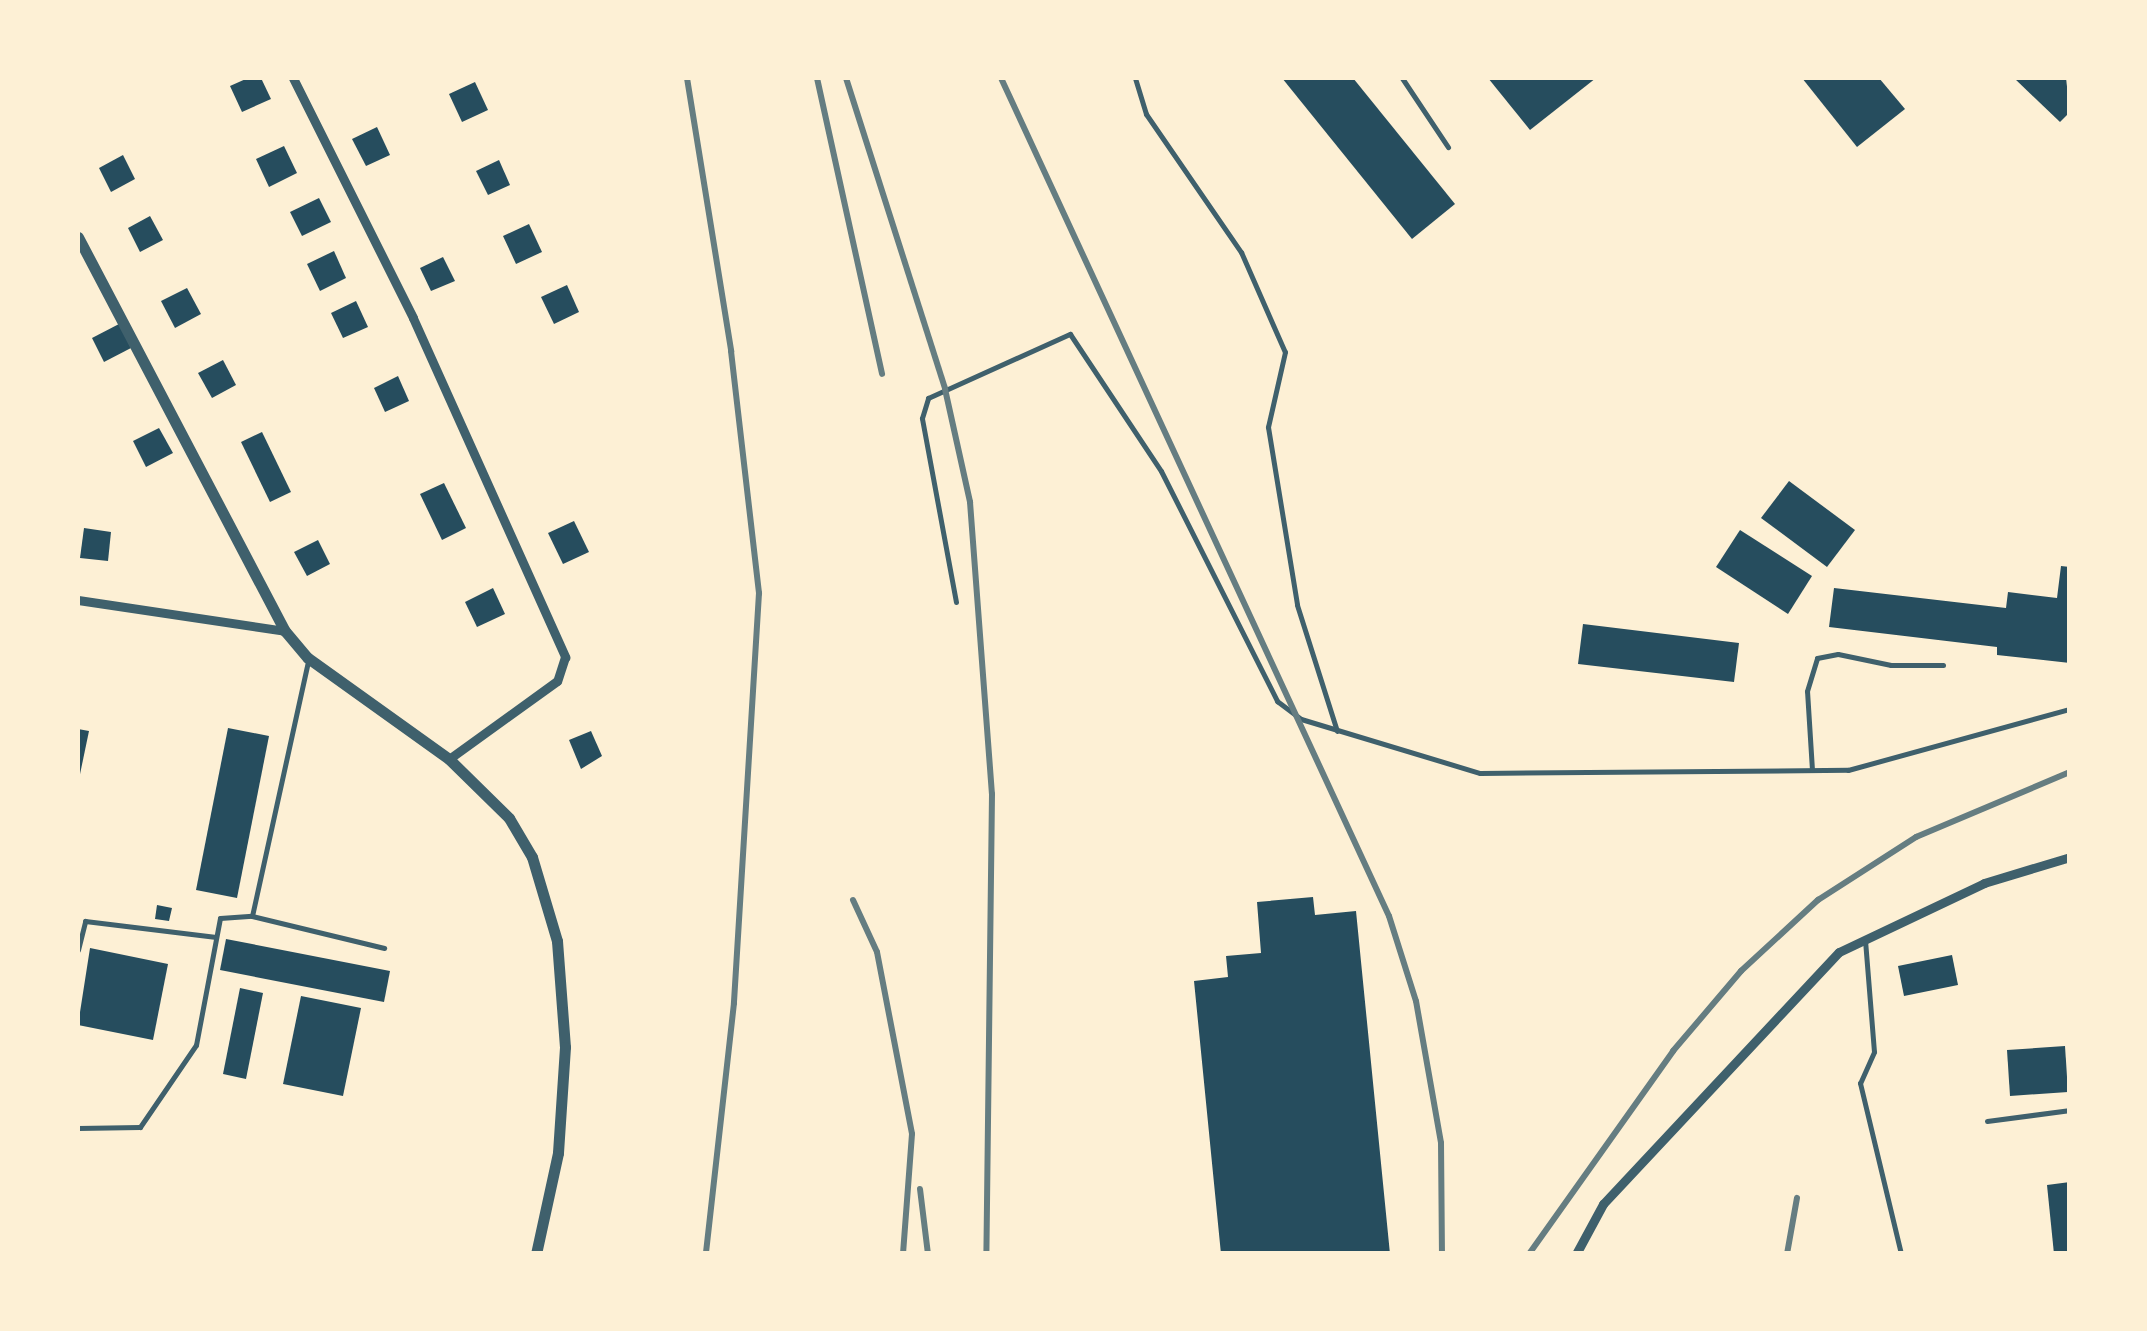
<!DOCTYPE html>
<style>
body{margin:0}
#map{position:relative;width:2147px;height:1331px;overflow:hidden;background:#fdf0d5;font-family:Manrope,sans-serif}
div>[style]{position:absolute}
.building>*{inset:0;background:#264d5e}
.service>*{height:5px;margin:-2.5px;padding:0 2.5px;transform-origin:2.5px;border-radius:2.5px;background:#3f606c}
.minor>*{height:9px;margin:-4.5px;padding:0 4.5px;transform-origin:4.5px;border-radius:4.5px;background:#3f606c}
.tertiary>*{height:11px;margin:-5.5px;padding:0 5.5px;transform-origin:5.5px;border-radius:5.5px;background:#3f606c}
.rail>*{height:6px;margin:-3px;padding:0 3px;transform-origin:3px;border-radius:3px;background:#657d81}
span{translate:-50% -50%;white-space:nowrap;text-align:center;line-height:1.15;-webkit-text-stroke:8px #fdf0d5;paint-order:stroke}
.frame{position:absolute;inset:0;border:80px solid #fdf0d5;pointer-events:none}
</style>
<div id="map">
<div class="building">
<i style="clip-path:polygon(248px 78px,261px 78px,271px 99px,242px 112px,230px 86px)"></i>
<i style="clip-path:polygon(1282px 78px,1353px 78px,1455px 204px,1412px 239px)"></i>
<i style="clip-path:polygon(1488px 78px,1596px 78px,1530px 130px)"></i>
<i style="clip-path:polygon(1802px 78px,1879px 78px,1905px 109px,1857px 147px)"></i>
<i style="clip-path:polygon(2014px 78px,2066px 78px,2070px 112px,2060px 122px)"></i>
<i style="clip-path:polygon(475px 82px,488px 110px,462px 122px,449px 94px)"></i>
<i style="clip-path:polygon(377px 127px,390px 155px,366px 166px,352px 139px)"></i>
<i style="clip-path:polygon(284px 146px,297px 173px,269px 187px,256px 159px)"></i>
<i style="clip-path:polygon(123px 155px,135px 179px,111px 192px,99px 168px)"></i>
<i style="clip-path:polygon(499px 160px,510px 185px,488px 195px,476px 171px)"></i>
<i style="clip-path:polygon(319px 198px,331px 222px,302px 236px,290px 212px)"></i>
<i style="clip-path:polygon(150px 216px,163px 240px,140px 252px,128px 228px)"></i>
<i style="clip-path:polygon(529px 224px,542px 252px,516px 264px,503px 236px)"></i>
<i style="clip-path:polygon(334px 251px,346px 278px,320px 291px,307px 264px)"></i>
<i style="clip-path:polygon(443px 257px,455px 281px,431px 291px,420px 268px)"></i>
<i style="clip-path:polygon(567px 285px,579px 312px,554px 324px,541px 297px)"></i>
<i style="clip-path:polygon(187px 288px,201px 314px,175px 328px,161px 301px)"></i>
<i style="clip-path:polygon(356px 301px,368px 327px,343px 338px,331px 313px)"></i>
<i style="clip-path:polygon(119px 324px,131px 348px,104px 362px,92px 338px)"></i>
<i style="clip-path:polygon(223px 360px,236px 385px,212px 398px,198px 373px)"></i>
<i style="clip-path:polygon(398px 376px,409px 401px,385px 412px,374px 388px)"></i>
<i style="clip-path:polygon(159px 428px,173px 453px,146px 467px,133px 441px)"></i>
<i style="clip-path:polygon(262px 432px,291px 492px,270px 502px,241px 442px)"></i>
<i style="clip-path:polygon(1789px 481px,1855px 530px,1827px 567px,1761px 518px)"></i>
<i style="clip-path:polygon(444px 483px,466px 528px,442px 540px,420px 494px)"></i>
<i style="clip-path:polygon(574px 521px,589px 552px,563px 564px,548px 533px)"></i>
<i style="clip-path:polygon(84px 528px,111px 532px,108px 561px,80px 558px)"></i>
<i style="clip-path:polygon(1740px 530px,1812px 576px,1788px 614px,1716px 567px)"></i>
<i style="clip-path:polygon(318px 540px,330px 564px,307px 576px,294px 552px)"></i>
<i style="clip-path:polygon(2061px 566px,2070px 567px,2070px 663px,1997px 655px,1997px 647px,1829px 627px,1834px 588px,2006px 608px,2008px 592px,2057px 598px)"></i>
<i style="clip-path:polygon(493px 588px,505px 614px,477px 627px,465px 602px)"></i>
<i style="clip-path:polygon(1583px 624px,1739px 643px,1734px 682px,1578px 664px)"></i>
<i style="clip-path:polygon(228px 728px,269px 736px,237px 898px,196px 890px)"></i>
<i style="clip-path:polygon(78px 729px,89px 731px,79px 779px,78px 779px)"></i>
<i style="clip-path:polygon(591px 731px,602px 756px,581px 769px,569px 740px)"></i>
<i style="clip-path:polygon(1313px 897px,1315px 915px,1356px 911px,1390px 1254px,1221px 1254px,1194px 981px,1228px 977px,1226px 956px,1261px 953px,1257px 902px)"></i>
<i style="clip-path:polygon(157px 905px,172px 908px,169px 921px,155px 919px)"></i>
<i style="clip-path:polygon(226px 939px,390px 971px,384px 1002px,220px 970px)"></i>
<i style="clip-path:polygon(90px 948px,168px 964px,153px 1040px,78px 1025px)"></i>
<i style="clip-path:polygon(1952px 955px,1958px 985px,1904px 996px,1898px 966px)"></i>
<i style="clip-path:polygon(240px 988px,263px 993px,246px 1079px,223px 1074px)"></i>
<i style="clip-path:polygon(301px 996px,361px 1008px,343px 1096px,283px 1084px)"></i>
<i style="clip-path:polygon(2065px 1046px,2068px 1092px,2010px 1096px,2007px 1050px)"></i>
<i style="clip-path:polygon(2070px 1182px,2070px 1254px,2054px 1254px,2047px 1185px)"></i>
</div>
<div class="service">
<i style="left:1135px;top:78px;width:38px;rotate:73deg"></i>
<i style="left:1146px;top:114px;width:168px;rotate:55.5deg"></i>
<i style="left:1241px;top:252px;width:109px;rotate:66.3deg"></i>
<i style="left:1285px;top:352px;width:77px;rotate:102.8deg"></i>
<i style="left:1268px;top:427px;width:180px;rotate:80.7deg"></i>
<i style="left:1297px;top:605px;width:132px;rotate:72.4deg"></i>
<i style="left:1402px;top:78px;width:83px;rotate:56.3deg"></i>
<i style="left:956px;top:602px;width:187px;rotate:-100.5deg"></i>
<i style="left:922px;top:418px;width:21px;rotate:-73deg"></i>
<i style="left:928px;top:398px;width:156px;rotate:-24.3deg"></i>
<i style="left:1070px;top:334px;width:164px;rotate:56.4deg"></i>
<i style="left:1161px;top:471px;width:258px;rotate:63.2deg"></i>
<i style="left:1277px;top:701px;width:30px;rotate:37deg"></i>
<i style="left:1301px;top:719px;width:187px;rotate:16.8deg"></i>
<i style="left:1480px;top:773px;width:368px;rotate:-0.5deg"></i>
<i style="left:1848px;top:770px;width:230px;rotate:-15.4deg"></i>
<i style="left:1812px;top:770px;width:79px;rotate:-93.6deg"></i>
<i style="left:1807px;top:691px;width:34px;rotate:-73deg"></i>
<i style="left:1817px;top:658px;width:21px;rotate:-11deg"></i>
<i style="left:1838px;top:654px;width:54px;rotate:11.7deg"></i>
<i style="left:1891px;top:665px;width:52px"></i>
<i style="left:252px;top:916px;width:136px;rotate:13.6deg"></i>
<i style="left:1865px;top:940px;width:112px;rotate:85.4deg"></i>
<i style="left:1874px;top:1052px;width:34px;rotate:114deg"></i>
<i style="left:1860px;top:1083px;width:176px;rotate:76.5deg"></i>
<i style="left:78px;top:950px;width:30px;rotate:-76deg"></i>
<i style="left:85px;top:921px;width:132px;rotate:7deg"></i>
<i style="left:1987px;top:1121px;width:84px;rotate:-7.5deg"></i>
<i style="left:78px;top:1128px;width:62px;rotate:-0.9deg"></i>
<i style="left:140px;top:1127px;width:99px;rotate:-55.7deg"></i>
<i style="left:196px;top:1045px;width:129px;rotate:-79.3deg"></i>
<i style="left:220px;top:918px;width:32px;rotate:-4deg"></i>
<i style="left:252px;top:916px;width:261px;rotate:-77.6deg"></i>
</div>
<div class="minor">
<i style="left:293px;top:78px;width:268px;rotate:63.4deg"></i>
<i style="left:413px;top:318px;width:372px;rotate:65.8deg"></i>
<i style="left:565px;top:657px;width:25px;rotate:108deg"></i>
<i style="left:557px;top:681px;width:133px;rotate:144.2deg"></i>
<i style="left:78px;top:600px;width:209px;rotate:8.5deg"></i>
<i style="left:1576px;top:1254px;width:57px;rotate:-61.6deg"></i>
<i style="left:1603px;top:1204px;width:345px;rotate:-46.9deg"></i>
<i style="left:1839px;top:952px;width:161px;rotate:-25.4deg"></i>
<i style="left:1984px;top:883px;width:90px;rotate:-16.8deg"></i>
</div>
<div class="tertiary">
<i style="left:78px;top:237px;width:445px;rotate:62.3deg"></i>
<i style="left:285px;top:631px;width:35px;rotate:50deg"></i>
<i style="left:308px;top:658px;width:173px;rotate:35.6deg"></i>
<i style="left:449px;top:759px;width:84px;rotate:44.5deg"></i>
<i style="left:509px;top:818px;width:45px;rotate:59.5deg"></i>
<i style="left:532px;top:857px;width:88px;rotate:73.4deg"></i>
<i style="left:557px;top:941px;width:106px;rotate:85.7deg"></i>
<i style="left:565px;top:1047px;width:106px;rotate:93.8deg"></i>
<i style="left:558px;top:1153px;width:103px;rotate:102.3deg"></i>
</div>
<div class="rail">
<i style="left:687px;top:78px;width:277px;rotate:80.8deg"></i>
<i style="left:731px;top:351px;width:244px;rotate:83.4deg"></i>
<i style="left:759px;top:593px;width:411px;rotate:93.5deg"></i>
<i style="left:734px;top:1003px;width:253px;rotate:96.4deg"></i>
<i style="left:817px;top:78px;width:303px;rotate:77.6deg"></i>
<i style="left:846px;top:78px;width:326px;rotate:72.3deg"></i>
<i style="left:945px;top:389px;width:116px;rotate:77.5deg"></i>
<i style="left:970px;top:502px;width:293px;rotate:85.7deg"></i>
<i style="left:992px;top:794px;width:460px;rotate:90.7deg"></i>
<i style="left:1001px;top:78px;width:923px;rotate:65.16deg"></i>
<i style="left:1389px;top:916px;width:89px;rotate:72.4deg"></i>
<i style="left:1416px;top:1001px;width:144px;rotate:80deg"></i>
<i style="left:1441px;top:1143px;width:111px;rotate:89.5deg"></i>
<i style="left:853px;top:900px;width:57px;rotate:65.2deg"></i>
<i style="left:877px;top:952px;width:185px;rotate:79.1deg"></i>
<i style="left:912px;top:1134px;width:120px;rotate:94.3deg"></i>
<i style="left:920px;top:1189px;width:65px;rotate:83deg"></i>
<i style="left:1529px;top:1254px;width:249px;rotate:-54.6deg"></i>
<i style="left:1673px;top:1051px;width:105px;rotate:-49.6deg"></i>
<i style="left:1741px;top:971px;width:105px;rotate:-42.7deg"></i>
<i style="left:1818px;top:900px;width:117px;rotate:-32.7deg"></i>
<i style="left:1916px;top:837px;width:167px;rotate:-22.9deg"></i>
<i style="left:1787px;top:1254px;width:57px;rotate:-79.9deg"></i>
</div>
<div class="frame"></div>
</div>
